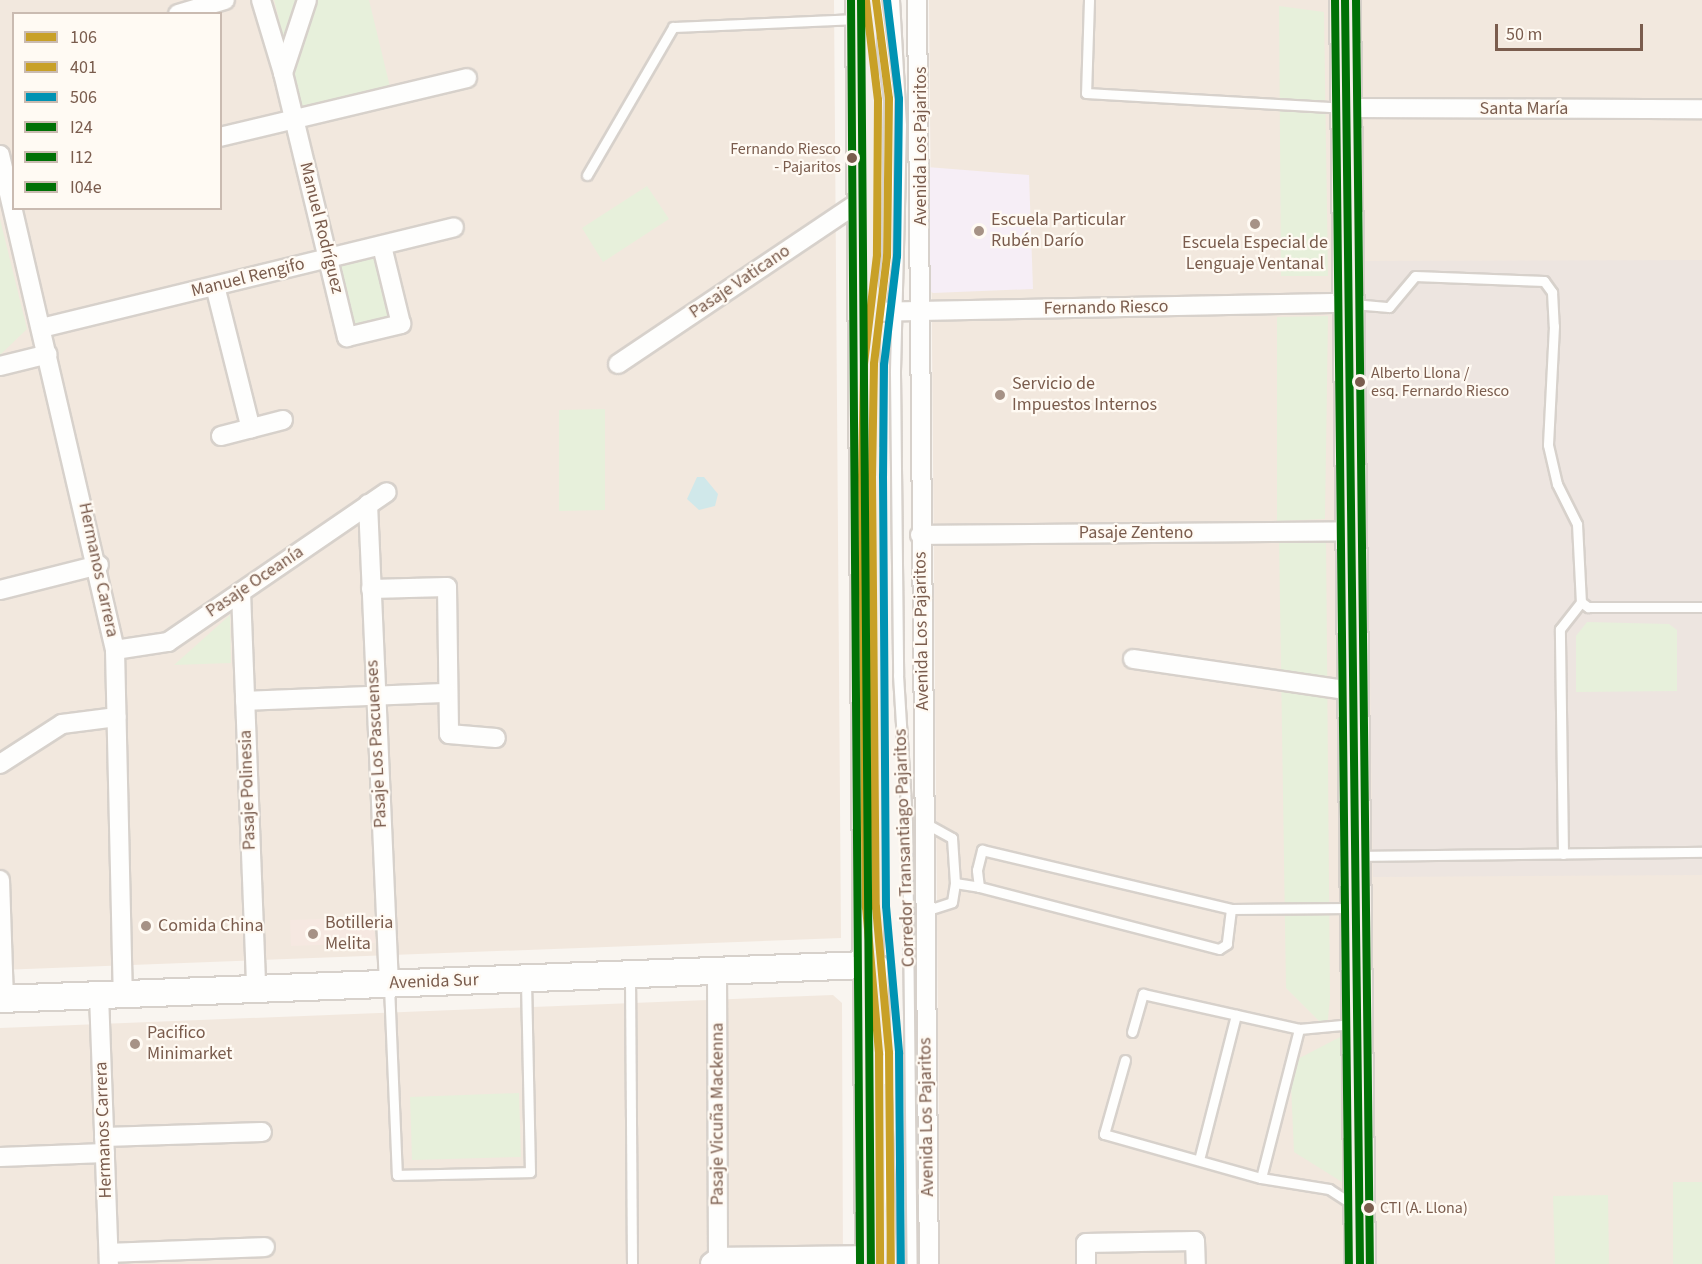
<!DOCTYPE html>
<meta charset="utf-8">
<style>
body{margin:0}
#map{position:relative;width:1702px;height:1264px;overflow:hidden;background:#f9f5f0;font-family:"Source Sans 3",sans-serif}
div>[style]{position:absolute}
.residential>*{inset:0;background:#f2e8de}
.commercial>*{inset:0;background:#f6e8e1}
.industrial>*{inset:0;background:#ede5e0}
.education>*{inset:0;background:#f6eef6}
.green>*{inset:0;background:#e7f0db}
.water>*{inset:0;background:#d0e8ea}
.roads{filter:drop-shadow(2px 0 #d7d1cb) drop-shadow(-2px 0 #d7d1cb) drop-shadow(0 2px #d7d1cb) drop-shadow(0 -2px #d7d1cb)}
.lane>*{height:9px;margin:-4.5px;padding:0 4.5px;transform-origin:4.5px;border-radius:4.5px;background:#fefefd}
.street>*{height:18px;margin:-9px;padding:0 9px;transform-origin:9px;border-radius:9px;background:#fefefd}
.secondary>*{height:26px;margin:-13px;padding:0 13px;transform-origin:13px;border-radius:13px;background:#fefefd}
.primary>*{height:30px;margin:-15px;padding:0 15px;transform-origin:15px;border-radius:15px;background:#f3eee8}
.bus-1>*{height:8px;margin:-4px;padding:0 4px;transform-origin:4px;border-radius:4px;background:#c8a027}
.bus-2>*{height:8px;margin:-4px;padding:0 4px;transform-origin:4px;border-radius:4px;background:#c8a027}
.bus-3>*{height:8px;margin:-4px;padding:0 4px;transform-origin:4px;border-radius:4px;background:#0093b3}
.bus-4>*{height:8px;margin:-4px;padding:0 4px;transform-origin:4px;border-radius:4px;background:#007106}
.bus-5>*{height:8px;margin:-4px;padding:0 4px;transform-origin:4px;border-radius:4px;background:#007106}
.bus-6>*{height:8px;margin:-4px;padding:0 4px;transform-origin:4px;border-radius:4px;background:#007106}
.dots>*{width:16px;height:16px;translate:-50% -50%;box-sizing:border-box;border:3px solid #fffaf3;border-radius:50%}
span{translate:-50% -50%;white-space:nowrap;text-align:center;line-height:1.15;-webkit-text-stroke:4.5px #fffaf3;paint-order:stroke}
.bus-label{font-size:16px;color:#7a5c4d}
.right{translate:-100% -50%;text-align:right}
.left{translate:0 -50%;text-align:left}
.street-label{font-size:18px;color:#7a5c4d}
.poi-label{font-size:18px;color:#7a5c4d}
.legend{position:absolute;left:12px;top:12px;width:210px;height:198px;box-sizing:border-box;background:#fffaf3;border:2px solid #cabbb1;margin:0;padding:8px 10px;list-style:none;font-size:18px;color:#7a5c4d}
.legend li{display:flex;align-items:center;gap:12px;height:30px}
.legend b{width:30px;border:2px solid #cabbb1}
.scale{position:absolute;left:1495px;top:24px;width:148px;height:27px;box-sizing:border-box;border:3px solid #7a5c4d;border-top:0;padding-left:8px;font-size:18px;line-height:21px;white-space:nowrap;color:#7a5c4d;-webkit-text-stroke:4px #fffaf3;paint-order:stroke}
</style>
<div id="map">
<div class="residential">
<i style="clip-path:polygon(evenodd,0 0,834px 0,841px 938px,0 970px,0 0,14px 14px,220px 14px,220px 208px,14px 208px,14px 14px)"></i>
<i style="clip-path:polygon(929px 0,1702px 0,1702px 1264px,940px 1264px)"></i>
<i style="clip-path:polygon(833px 995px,842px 1003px,843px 1264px,0 1264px,0 1028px)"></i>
</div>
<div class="commercial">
<i style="clip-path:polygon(374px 917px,375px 943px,291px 946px,290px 920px)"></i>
</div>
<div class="industrial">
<i style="clip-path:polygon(1702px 260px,1702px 875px,1373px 877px,1364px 261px)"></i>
</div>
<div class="education">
<i style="clip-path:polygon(927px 167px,1029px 175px,1033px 289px,933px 293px,926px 288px)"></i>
</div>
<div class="green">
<i style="clip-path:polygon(274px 0,301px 0,286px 47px)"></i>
<i style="clip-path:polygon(314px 0,369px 0,390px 87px,301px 109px,292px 71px)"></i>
<i style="clip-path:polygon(1279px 6px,1324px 12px,1328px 276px,1281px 276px)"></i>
<i style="clip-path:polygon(647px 186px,669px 219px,603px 262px,582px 228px)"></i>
<i style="clip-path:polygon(0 219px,27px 329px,0 355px)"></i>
<i style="clip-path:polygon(378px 256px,393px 320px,352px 330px,336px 266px)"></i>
<i style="clip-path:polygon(1328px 316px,1325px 519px,1277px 521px,1277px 317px)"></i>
<i style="clip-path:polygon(605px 409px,605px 510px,559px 511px,559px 410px)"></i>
<i style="clip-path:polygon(1326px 538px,1330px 998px,1327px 1029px,1286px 988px,1279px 539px)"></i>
<i style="clip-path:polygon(230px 615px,231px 663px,174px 665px)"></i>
<i style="clip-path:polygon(1587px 622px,1669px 624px,1677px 630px,1677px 691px,1576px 692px,1576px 636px)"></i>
<i style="clip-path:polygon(1342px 1036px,1342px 1182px,1294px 1152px,1290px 1063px)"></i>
<i style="clip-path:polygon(519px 1093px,521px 1157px,412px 1160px,410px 1097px)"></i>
<i style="clip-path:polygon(1673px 1182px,1702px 1182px,1702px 1264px,1673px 1264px)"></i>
<i style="clip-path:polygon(1608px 1195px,1609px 1264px,1555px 1264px,1553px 1196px)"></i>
</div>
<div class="water">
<i style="clip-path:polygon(697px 477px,704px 477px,718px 494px,715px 506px,699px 510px,687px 499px)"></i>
</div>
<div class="roads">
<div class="lane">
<i style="left:876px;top:0;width:100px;rotate:82.5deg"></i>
<i style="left:889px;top:99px;width:157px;rotate:90.7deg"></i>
<i style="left:887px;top:256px;width:60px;rotate:97.7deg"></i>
<i style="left:894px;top:0;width:125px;rotate:86.8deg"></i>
<i style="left:901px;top:125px;width:248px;rotate:91.4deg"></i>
<i style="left:895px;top:373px;width:302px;rotate:89.4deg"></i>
<i style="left:898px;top:675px;width:148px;rotate:86.5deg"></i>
<i style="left:907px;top:823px;width:441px;rotate:89.4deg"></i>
<i style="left:1089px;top:0;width:93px;rotate:91.8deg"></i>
<i style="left:1086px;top:93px;width:257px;rotate:3.3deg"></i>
<i style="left:587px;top:175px;width:171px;rotate:-59.8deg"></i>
<i style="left:673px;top:27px;width:186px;rotate:-2.5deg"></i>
<i style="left:1353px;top:304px;width:36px;rotate:5deg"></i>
<i style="left:1389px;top:307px;width:40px;rotate:-50deg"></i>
<i style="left:1415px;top:276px;width:129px;rotate:2.2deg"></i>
<i style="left:1544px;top:281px;width:14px;rotate:54deg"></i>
<i style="left:1552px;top:292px;width:34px;rotate:87deg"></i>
<i style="left:1554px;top:326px;width:119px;rotate:92.9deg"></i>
<i style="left:1548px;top:445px;width:40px;rotate:77deg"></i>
<i style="left:1557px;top:484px;width:45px;rotate:63.4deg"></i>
<i style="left:1577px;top:524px;width:78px;rotate:87.1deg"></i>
<i style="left:1581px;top:602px;width:9px;rotate:36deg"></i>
<i style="left:1588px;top:607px;width:114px"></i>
<i style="left:925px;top:823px;width:31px;rotate:29deg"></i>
<i style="left:952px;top:838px;width:45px;rotate:86.2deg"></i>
<i style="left:955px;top:883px;width:24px;rotate:9deg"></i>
<i style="left:1563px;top:854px;width:225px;rotate:-90.8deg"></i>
<i style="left:1560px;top:629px;width:34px;rotate:-52deg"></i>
<i style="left:1358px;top:856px;width:344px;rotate:-0.7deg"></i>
<i style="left:1231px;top:909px;width:35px;rotate:97deg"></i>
<i style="left:1227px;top:944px;width:9px;rotate:148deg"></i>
<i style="left:1219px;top:949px;width:248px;rotate:-165.5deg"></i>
<i style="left:979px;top:887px;width:17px;rotate:-97deg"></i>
<i style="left:977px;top:870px;width:21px;rotate:-76deg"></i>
<i style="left:982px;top:850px;width:256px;rotate:13.3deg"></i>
<i style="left:1231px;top:909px;width:119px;rotate:-0.5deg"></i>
<i style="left:925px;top:911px;width:28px;rotate:-18deg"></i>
<i style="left:952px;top:902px;width:19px;rotate:-81deg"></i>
<i style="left:882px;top:961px;width:303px;rotate:88.3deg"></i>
<i style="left:630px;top:977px;width:287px;rotate:89.6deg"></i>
<i style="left:389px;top:986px;width:189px;rotate:87.6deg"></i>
<i style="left:397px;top:1175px;width:133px;rotate:-1.3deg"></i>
<i style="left:530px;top:1172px;width:191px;rotate:-91.2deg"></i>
<i style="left:1132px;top:1032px;width:40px;rotate:-74deg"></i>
<i style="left:1143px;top:994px;width:160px;rotate:12.6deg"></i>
<i style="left:1125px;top:1060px;width:77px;rotate:105.8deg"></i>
<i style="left:1104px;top:1134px;width:163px;rotate:15.7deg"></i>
<i style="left:1199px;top:1160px;width:150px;rotate:-75.7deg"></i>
<i style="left:1352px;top:1204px;width:27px;rotate:-147deg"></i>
<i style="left:1329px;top:1189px;width:69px;rotate:-170.8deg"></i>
<i style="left:1261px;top:1178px;width:154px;rotate:-75.7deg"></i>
<i style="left:1299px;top:1029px;width:54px;rotate:-5.3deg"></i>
</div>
<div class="street">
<i style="left:261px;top:0;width:76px;rotate:73.2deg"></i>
<i style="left:307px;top:0;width:77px;rotate:108.2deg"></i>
<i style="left:283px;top:73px;width:272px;rotate:76.4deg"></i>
<i style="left:347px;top:337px;width:56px;rotate:-13.5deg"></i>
<i style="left:401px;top:324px;width:80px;rotate:-103.7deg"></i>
<i style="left:917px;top:0;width:1264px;rotate:89.46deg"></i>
<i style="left:178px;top:14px;width:49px;rotate:-16.6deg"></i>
<i style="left:1347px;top:108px;width:355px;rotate:0.2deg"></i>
<i style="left:220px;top:137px;width:254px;rotate:-13.4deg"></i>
<i style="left:0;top:155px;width:508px;rotate:76.92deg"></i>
<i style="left:115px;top:650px;width:344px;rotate:88.7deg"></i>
<i style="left:215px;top:286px;width:147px;rotate:75.9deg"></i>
<i style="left:863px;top:312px;width:486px;rotate:-1.1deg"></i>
<i style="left:41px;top:328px;width:425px;rotate:-13.7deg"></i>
<i style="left:618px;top:364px;width:294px;rotate:-33.9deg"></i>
<i style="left:0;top:366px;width:49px;rotate:-14deg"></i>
<i style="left:221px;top:436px;width:64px;rotate:-14.5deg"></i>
<i style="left:368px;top:504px;width:480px;rotate:87.5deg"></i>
<i style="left:920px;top:535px;width:431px;rotate:-0.5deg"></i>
<i style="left:371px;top:589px;width:76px;rotate:-1.5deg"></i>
<i style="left:447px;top:587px;width:147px;rotate:89.2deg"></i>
<i style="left:449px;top:734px;width:47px;rotate:4.9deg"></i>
<i style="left:0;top:590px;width:102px;rotate:-14.2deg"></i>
<i style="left:241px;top:592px;width:397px;rotate:87.8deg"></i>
<i style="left:115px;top:650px;width:54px;rotate:-8.6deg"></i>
<i style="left:168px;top:642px;width:265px;rotate:-34.4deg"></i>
<i style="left:1133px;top:659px;width:222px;rotate:8.3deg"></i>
<i style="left:245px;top:701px;width:202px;rotate:-2.3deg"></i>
<i style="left:0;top:764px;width:74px;rotate:-32.8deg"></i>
<i style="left:62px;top:724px;width:55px;rotate:-7.3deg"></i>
<i style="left:0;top:880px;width:119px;rotate:88.1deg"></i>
<i style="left:717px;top:971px;width:286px;rotate:89.8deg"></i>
<i style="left:99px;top:995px;width:269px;rotate:87.9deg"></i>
<i style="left:104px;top:1137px;width:158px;rotate:-1.8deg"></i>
<i style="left:0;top:1157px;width:105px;rotate:-2.2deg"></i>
<i style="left:109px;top:1253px;width:156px;rotate:-2.2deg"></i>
<i style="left:710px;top:1263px;width:10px;rotate:-37deg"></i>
<i style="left:718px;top:1257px;width:153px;rotate:-0.7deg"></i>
<i style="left:1086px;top:1264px;width:21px;rotate:-90deg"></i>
<i style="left:1086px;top:1243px;width:109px;rotate:-1.1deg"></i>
<i style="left:1195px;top:1241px;width:23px;rotate:88deg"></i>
</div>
<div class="secondary">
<i style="left:0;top:999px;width:868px;rotate:-2.25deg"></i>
</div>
<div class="primary">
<i style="left:861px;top:0;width:1264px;rotate:89.55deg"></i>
<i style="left:1345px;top:0;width:1264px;rotate:89.32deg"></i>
</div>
</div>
<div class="bus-1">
<i style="left:876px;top:0;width:100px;rotate:82.5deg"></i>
<i style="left:889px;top:99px;width:157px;rotate:90.7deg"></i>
<i style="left:887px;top:256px;width:109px;rotate:96.9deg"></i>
<i style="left:874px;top:364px;width:112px;rotate:91deg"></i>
<i style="left:872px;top:476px;width:431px;rotate:89.5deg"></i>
<i style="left:876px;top:907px;width:147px;rotate:84.9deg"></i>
<i style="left:889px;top:1053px;width:211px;rotate:89.5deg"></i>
</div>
<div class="bus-2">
<i style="left:866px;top:1px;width:100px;rotate:83.1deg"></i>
<i style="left:878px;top:100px;width:155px;rotate:90.4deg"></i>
<i style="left:877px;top:255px;width:110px;rotate:96.8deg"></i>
<i style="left:864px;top:364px;width:112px;rotate:91deg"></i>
<i style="left:862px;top:476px;width:431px;rotate:89.5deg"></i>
<i style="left:866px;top:907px;width:148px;rotate:84.9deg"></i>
<i style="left:879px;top:1054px;width:210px;rotate:89.7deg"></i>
</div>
<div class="bus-3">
<i style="left:887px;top:0;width:100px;rotate:83.1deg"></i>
<i style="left:899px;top:99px;width:157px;rotate:90.7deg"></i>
<i style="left:897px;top:256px;width:110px;rotate:96.8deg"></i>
<i style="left:884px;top:365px;width:111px;rotate:90.5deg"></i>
<i style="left:883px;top:476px;width:430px;rotate:89.6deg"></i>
<i style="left:886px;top:906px;width:148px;rotate:84.9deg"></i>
<i style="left:899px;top:1053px;width:211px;rotate:89.5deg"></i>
</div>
<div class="bus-4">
<i style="left:861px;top:0;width:1264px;rotate:89.55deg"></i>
<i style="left:1345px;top:0;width:1264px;rotate:89.32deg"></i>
</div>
<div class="bus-5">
<i style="left:851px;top:0;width:1264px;rotate:89.59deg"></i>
<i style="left:1335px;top:0;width:1264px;rotate:89.37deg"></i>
</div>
<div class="bus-6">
<i style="left:1356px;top:0;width:1264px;rotate:89.37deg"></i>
</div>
<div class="dots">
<i style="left:852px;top:158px;background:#7a5c4d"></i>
<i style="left:1255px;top:224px;background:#a69286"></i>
<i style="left:979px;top:231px;background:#a69286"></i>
<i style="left:1360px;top:382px;background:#7a5c4d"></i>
<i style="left:1000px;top:395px;background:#a69286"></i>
<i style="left:146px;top:926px;background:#a69286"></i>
<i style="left:313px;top:934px;background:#a69286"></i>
<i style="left:135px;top:1044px;background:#a69286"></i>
<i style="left:1369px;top:1208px;background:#7a5c4d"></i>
</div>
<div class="bus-label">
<span class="right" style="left:841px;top:158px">Fernando Riesco<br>- Pajaritos</span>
<span class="left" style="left:1371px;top:382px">Alberto Llona /<br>esq. Fernardo Riesco</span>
<span class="left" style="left:1380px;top:1208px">CTI (A. Llona)</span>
</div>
<div class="street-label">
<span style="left:1524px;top:109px">Santa María</span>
<span style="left:921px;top:146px;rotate:-90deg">Avenida Los Pajaritos</span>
<span style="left:321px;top:228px;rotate:76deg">Manuel Rodríguez</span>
<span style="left:248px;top:278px;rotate:-14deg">Manuel Rengifo</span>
<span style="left:740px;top:282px;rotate:-34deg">Pasaje Vaticano</span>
<span style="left:1106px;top:308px;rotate:-1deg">Fernando Riesco</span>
<span style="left:1136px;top:533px">Pasaje Zenteno</span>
<span style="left:98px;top:570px;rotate:78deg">Hermanos Carrera</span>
<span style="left:255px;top:582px;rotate:-34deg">Pasaje Oceanía</span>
<span style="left:922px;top:631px;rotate:-91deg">Avenida Los Pajaritos</span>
<span style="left:377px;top:744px;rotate:-93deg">Pasaje Los Pascuenses</span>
<span style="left:248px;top:790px;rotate:-92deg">Pasaje Polinesia</span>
<span style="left:905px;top:848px;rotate:-92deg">Corredor Transantiago Pajaritos</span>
<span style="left:434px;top:982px;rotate:-2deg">Avenida Sur</span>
<span style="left:718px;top:1114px;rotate:-90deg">Pasaje Vicuña Mackenna</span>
<span style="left:927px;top:1117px;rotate:-91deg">Avenida Los Pajaritos</span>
<span style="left:104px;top:1130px;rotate:-92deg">Hermanos Carrera</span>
</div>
<div class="poi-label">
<span class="left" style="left:991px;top:231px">Escuela Particular<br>Rubén Darío</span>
<span style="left:1255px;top:254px">Escuela Especial de<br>Lenguaje Ventanal</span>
<span class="left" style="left:1012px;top:395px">Servicio de<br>Impuestos Internos</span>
<span class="left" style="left:325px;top:934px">Botilleria<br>Melita</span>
<span class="left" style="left:158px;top:926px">Comida China</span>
<span class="left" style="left:147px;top:1044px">Pacifico<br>Minimarket</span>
</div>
<ul class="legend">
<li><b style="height:8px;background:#c8a027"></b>106</li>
<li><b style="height:8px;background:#c8a027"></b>401</li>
<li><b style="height:8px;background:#0093b3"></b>506</li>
<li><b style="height:8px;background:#007106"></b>I24</li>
<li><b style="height:8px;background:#007106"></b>I12</li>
<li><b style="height:8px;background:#007106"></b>I04e</li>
</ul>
<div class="scale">50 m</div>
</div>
